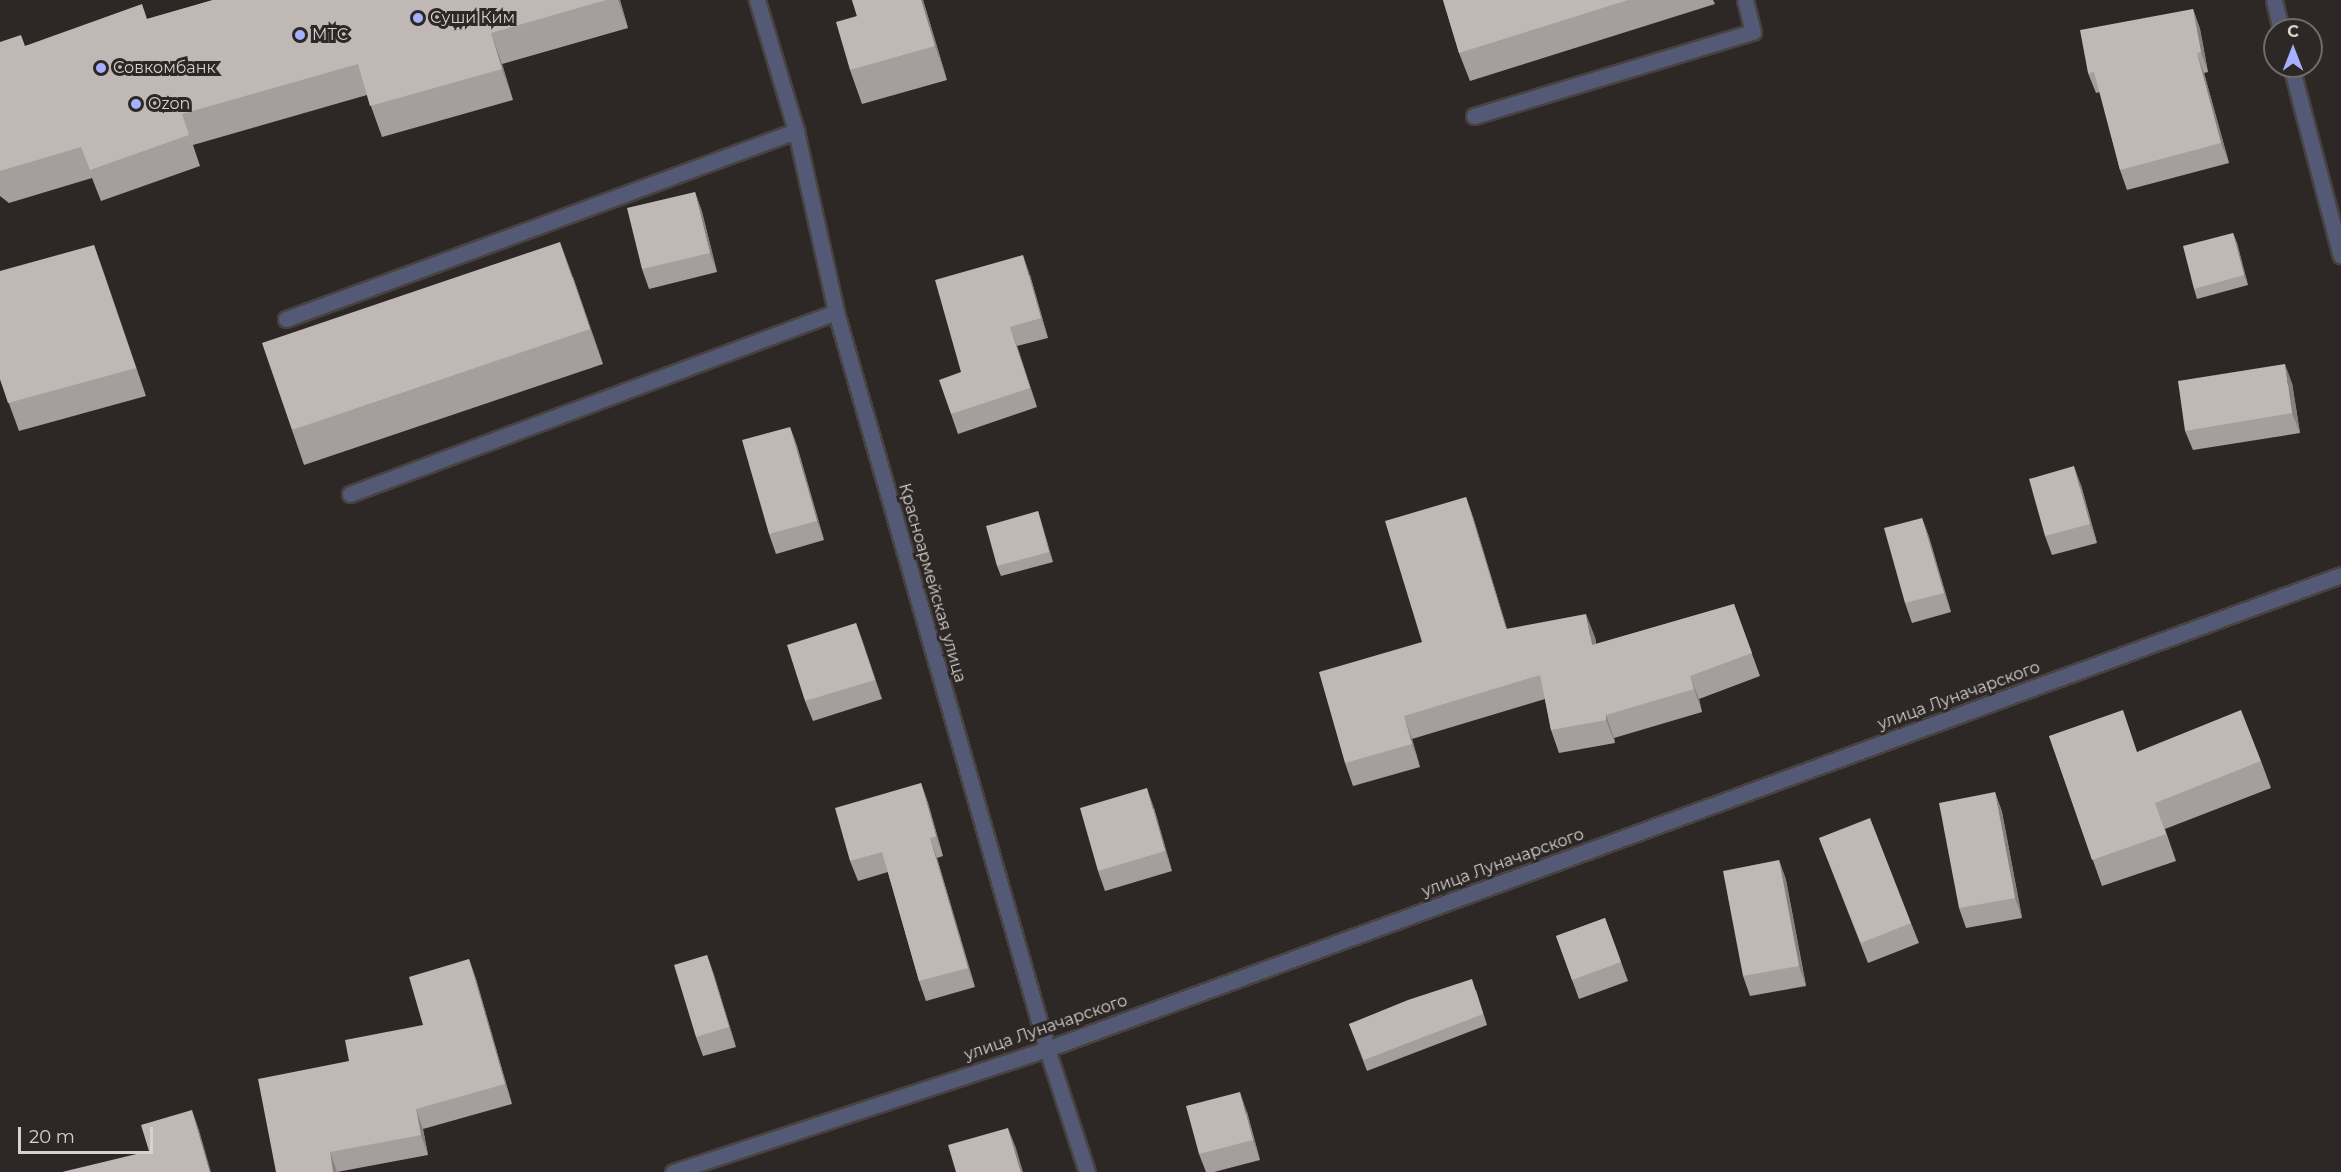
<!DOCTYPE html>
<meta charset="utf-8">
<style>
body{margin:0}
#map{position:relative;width:2341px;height:1172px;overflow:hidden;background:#2d2725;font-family:Montserrat,sans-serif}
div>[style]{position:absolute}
.roads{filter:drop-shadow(2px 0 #484240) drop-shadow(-2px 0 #484240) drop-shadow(0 2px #484240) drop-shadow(0 -2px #484240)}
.service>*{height:15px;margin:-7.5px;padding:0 7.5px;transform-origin:7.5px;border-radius:7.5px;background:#545975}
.minor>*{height:15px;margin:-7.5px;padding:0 7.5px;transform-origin:7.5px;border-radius:7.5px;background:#545975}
.tertiary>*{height:15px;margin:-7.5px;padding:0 7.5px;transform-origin:7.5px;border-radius:7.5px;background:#545975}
.wall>*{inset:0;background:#a59e9c}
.shaded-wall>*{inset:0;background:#86817f}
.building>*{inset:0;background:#c0b8b5}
.dots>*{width:16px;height:16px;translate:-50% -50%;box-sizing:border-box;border:3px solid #2d2725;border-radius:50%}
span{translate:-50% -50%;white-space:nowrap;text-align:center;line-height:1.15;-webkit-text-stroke:6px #2d2725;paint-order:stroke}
.poi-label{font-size:16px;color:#d6d2d0}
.left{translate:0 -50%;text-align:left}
.street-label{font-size:16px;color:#d6d2d0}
.north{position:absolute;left:2263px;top:18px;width:60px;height:60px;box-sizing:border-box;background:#2d2725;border:2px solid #716b69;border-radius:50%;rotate:0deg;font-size:16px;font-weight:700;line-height:24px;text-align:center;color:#d6d2d0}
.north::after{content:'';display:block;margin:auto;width:21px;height:27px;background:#a5b1fc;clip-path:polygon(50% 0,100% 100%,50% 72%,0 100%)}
.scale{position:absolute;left:18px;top:1127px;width:135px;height:27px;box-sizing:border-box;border:3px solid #d6d2d0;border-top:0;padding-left:8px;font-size:18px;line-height:21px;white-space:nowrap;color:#d6d2d0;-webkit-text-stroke:4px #2d2725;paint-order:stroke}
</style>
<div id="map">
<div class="roads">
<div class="service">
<i style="left:1474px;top:116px;width:291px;rotate:-16.8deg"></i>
<i style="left:1753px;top:32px;width:33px;rotate:-104deg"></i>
<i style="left:286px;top:319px;width:544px;rotate:-20.24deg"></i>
<i style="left:350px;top:494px;width:519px;rotate:-20.53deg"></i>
</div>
<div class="minor">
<i style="left:757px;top:0;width:137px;rotate:73.4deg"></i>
<i style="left:796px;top:131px;width:185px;rotate:77.5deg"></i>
<i style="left:836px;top:312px;width:767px;rotate:74.02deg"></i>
<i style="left:1047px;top:1049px;width:129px;rotate:72deg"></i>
<i style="left:673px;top:1172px;width:394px;rotate:-18.2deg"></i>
<i style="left:1047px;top:1049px;width:1378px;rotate:-20.12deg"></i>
</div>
<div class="tertiary">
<i style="left:2274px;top:0;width:31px;rotate:77deg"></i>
<i style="left:2291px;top:66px;width:196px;rotate:75.3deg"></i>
</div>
</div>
<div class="wall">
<i style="clip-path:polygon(213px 0,620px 0,628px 28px,502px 64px,513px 100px,382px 137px,367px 95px,193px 145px,200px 166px,101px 201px,92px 178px,9px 203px,0 196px,0 42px,25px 46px,147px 19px)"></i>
<i style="clip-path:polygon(852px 0,923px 0,947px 80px,862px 104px,850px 70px,857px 16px)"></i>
<i style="clip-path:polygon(1443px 0,1713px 0,1715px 4px,1470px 81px,1459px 53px)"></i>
<i style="clip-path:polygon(2193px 9px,2200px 29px,2208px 72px,2204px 73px,2229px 163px,2127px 190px,2120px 170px,2100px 92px,2096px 93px,2088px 73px)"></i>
<i style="clip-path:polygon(695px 192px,702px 212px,717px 272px,649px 289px,642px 269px)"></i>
<i style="clip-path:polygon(2233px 233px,2237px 243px,2248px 285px,2197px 299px,2194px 289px)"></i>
<i style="clip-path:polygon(94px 245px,146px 396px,19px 431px,0 379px)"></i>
<i style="clip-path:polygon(1030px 275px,1048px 338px,1017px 346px,1037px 407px,958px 434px,951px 414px,961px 372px)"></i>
<i style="clip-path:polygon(573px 277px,603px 364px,304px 465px,292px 430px)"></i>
<i style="clip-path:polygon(2292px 383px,2300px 433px,2193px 450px,2185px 431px)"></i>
<i style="clip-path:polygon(790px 427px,797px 446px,824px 540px,776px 554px,769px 534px)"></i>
<i style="clip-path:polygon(2081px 485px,2097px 543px,2052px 555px,2045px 536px)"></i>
<i style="clip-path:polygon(1466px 497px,1474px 520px,1507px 629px,1595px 637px,1596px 644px,1734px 604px,1760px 676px,1699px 699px,1702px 712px,1614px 738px,1615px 743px,1559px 753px,1551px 730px,1545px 699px,1412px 739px,1420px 767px,1353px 786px,1345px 763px,1422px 642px)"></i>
<i style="clip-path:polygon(1038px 511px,1053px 562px,1001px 576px,997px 566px)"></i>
<i style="clip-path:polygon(1922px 518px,1929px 537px,1951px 612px,1912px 623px,1905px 603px)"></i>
<i style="clip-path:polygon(856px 623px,882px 699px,813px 721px,805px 701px)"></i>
<i style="clip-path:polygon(2049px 736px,2137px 752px,2261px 761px,2271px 788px,2165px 829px,2176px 861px,2102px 886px)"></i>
<i style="clip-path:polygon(921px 783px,928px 803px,943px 856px,937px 858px,975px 987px,926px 1001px,919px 981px,888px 872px,858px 881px,850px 861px)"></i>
<i style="clip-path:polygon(1995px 792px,2002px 812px,2022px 918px,1966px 928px,1959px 908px)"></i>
<i style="clip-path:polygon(1154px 808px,1172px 871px,1105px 891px,1098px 871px)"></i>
<i style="clip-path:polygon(1819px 838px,1911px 923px,1919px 943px,1868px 963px)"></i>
<i style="clip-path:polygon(1779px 860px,1786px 880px,1806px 986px,1750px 996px,1743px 976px)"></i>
<i style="clip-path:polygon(1605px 918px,1628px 981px,1579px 999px,1556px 936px)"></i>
<i style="clip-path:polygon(707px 955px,714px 975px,736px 1047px,703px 1056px,696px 1037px)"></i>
<i style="clip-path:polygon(469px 959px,476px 979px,512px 1104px,423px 1129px,428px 1155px,337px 1172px,276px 1172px,349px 1061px,423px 1025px)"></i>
<i style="clip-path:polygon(1476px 990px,1487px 1025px,1367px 1071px,1349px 1024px)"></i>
<i style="clip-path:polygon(1247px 1112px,1260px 1160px,1214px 1172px,1206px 1172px,1199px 1154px)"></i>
</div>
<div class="shaded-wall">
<i style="clip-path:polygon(618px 0,620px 0,628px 28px)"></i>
<i style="clip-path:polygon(921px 0,923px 0,947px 80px,935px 46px)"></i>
<i style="clip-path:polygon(2193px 9px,2200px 29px,2208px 72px,2201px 52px)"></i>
<i style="clip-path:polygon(491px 33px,502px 64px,513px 100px,502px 69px)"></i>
<i style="clip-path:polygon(2197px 53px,2204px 73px,2229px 163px,2221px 143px)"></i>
<i style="clip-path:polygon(695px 192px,702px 212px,717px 272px,710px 253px)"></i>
<i style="clip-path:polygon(2233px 233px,2237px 243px,2248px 285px,2244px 275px)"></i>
<i style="clip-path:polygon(560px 242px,573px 277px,603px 364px,590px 329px)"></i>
<i style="clip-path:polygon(94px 245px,104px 273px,146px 396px,136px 368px)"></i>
<i style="clip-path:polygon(1023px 255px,1030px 275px,1048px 338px,1041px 318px)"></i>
<i style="clip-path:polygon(1010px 327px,1017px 346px,1037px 407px,1030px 388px)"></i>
<i style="clip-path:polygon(2285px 364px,2292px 383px,2300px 433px,2292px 413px)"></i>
<i style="clip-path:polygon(790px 427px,797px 446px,824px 540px,817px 521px)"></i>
<i style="clip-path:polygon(2074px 466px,2081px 485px,2097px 543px,2090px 524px)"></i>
<i style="clip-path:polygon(1466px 497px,1474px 520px,1514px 652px,1506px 629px)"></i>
<i style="clip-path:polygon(1038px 511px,1041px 521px,1053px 562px,1049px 552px)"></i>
<i style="clip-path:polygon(1922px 518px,1929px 537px,1951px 612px,1944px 593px)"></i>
<i style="clip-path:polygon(1586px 614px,1595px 637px,1601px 669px,1592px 645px)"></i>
<i style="clip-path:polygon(856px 623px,863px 642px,882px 699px,875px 680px)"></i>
<i style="clip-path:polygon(1690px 676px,1699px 699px,1702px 712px,1694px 689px)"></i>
<i style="clip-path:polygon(1606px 715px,1614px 738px,1615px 743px,1606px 720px)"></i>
<i style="clip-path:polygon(1404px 716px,1412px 739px,1420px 767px,1412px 744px)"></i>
<i style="clip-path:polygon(921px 783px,928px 803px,943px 856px,936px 836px)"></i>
<i style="clip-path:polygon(1147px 788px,1154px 808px,1172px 871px,1165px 851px)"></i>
<i style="clip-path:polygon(1995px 792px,2002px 812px,2022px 918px,2015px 898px)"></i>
<i style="clip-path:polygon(930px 838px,937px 858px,975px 987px,968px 968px)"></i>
<i style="clip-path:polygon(1779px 860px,1786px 880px,1806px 986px,1799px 966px)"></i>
<i style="clip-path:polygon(707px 955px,714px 975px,736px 1047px,729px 1027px)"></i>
<i style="clip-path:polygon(469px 959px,476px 979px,512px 1104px,505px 1084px)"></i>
<i style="clip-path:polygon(1240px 1092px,1247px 1112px,1260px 1160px,1253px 1140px)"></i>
<i style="clip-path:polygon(416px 1109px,423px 1129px,428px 1155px,421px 1135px)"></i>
<i style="clip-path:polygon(192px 1110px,199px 1130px,211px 1172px,210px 1172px)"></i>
<i style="clip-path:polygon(1008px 1128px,1016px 1148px,1023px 1172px,1021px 1172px)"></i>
<i style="clip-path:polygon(330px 1152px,337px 1172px,333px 1172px)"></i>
</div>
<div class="building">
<i style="clip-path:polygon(213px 0,606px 0,491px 33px,502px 69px,370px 106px,358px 64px,182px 114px,189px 135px,90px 170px,81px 147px,0 171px,0 42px,21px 35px,25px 46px,142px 4px,147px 19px)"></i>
<i style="clip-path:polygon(852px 0,921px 0,935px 46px,850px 70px,836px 22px,857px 16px)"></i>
<i style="clip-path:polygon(1443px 0,1628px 0,1459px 53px)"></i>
<i style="clip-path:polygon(2193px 9px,2201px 52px,2197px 53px,2221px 143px,2120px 170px,2094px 72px,2088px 73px,2080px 30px)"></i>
<i style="clip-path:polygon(695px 192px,710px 253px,642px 269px,627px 208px)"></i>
<i style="clip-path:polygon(2233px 233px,2244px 275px,2194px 289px,2183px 246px)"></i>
<i style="clip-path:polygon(560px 242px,590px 329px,292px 430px,262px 343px)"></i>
<i style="clip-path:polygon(94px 245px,136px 368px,8px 403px,0 379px,0 271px)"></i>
<i style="clip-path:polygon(1023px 255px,1041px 318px,1010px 327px,1030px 388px,951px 414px,939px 380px,961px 372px,935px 280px)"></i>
<i style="clip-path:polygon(2285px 364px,2292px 413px,2185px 431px,2178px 381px)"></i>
<i style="clip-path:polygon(790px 427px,817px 521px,769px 534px,742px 440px)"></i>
<i style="clip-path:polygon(2074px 466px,2090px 524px,2045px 536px,2029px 479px)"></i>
<i style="clip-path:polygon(1466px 497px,1506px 629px,1586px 614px,1592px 645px,1734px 604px,1752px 653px,1690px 676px,1694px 689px,1606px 715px,1606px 720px,1551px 730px,1540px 675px,1404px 716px,1412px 744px,1345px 763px,1319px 672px,1422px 642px,1385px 521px)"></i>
<i style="clip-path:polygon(1038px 511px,1049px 552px,997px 566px,986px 526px)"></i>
<i style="clip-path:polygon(1922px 518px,1944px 593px,1905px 603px,1884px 528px)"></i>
<i style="clip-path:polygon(856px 623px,875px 680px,805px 701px,787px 645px)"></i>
<i style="clip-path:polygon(2123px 710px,2137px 752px,2241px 710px,2261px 761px,2155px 803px,2166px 834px,2092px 860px,2049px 736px)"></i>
<i style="clip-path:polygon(921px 783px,936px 836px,930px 838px,968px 968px,919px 981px,882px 852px,850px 861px,835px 808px)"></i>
<i style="clip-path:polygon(1147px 788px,1165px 851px,1098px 871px,1080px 808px)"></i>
<i style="clip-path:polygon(1995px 792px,2015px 898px,1959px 908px,1939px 803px)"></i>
<i style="clip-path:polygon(1870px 818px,1911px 923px,1861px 943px,1819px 838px)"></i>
<i style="clip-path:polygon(1779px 860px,1799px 966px,1743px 976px,1723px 871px)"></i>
<i style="clip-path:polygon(1605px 918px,1621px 962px,1572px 980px,1556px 936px)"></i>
<i style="clip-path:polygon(707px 955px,729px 1027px,696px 1037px,674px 965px)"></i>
<i style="clip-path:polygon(469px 959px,505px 1084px,416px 1109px,421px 1135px,330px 1152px,333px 1172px,276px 1172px,258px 1079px,349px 1061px,345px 1040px,423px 1025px,409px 977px)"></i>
<i style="clip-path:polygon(1472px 979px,1483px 1014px,1364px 1060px,1349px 1024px,1408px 1000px)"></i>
<i style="clip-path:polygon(1240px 1092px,1253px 1140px,1199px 1154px,1186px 1106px)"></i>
<i style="clip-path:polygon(192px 1110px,210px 1172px,62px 1172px,149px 1151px,141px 1125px)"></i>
<i style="clip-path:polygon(1008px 1128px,1021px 1172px,956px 1172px,948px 1145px)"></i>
</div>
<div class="dots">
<i style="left:418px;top:18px;background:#a5b1fc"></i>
<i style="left:300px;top:35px;background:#a5b1fc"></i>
<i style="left:101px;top:68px;background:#a5b1fc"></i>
<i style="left:136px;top:104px;background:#a5b1fc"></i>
</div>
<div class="poi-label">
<span class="left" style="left:430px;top:18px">Суши Ким</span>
<span class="left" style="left:312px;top:35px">МТС</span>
<span class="left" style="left:113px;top:68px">Совкомбанк</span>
<span class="left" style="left:148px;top:104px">Ozon</span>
</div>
<div class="street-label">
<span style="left:932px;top:583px;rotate:74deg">Красноармейская улица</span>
<span style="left:1959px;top:696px;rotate:-20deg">улица Луначарского</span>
<span style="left:1503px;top:863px;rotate:-20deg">улица Луначарского</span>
<span style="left:1046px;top:1028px;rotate:-19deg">улица Луначарского</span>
</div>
<div class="north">С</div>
<div class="scale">20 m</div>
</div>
